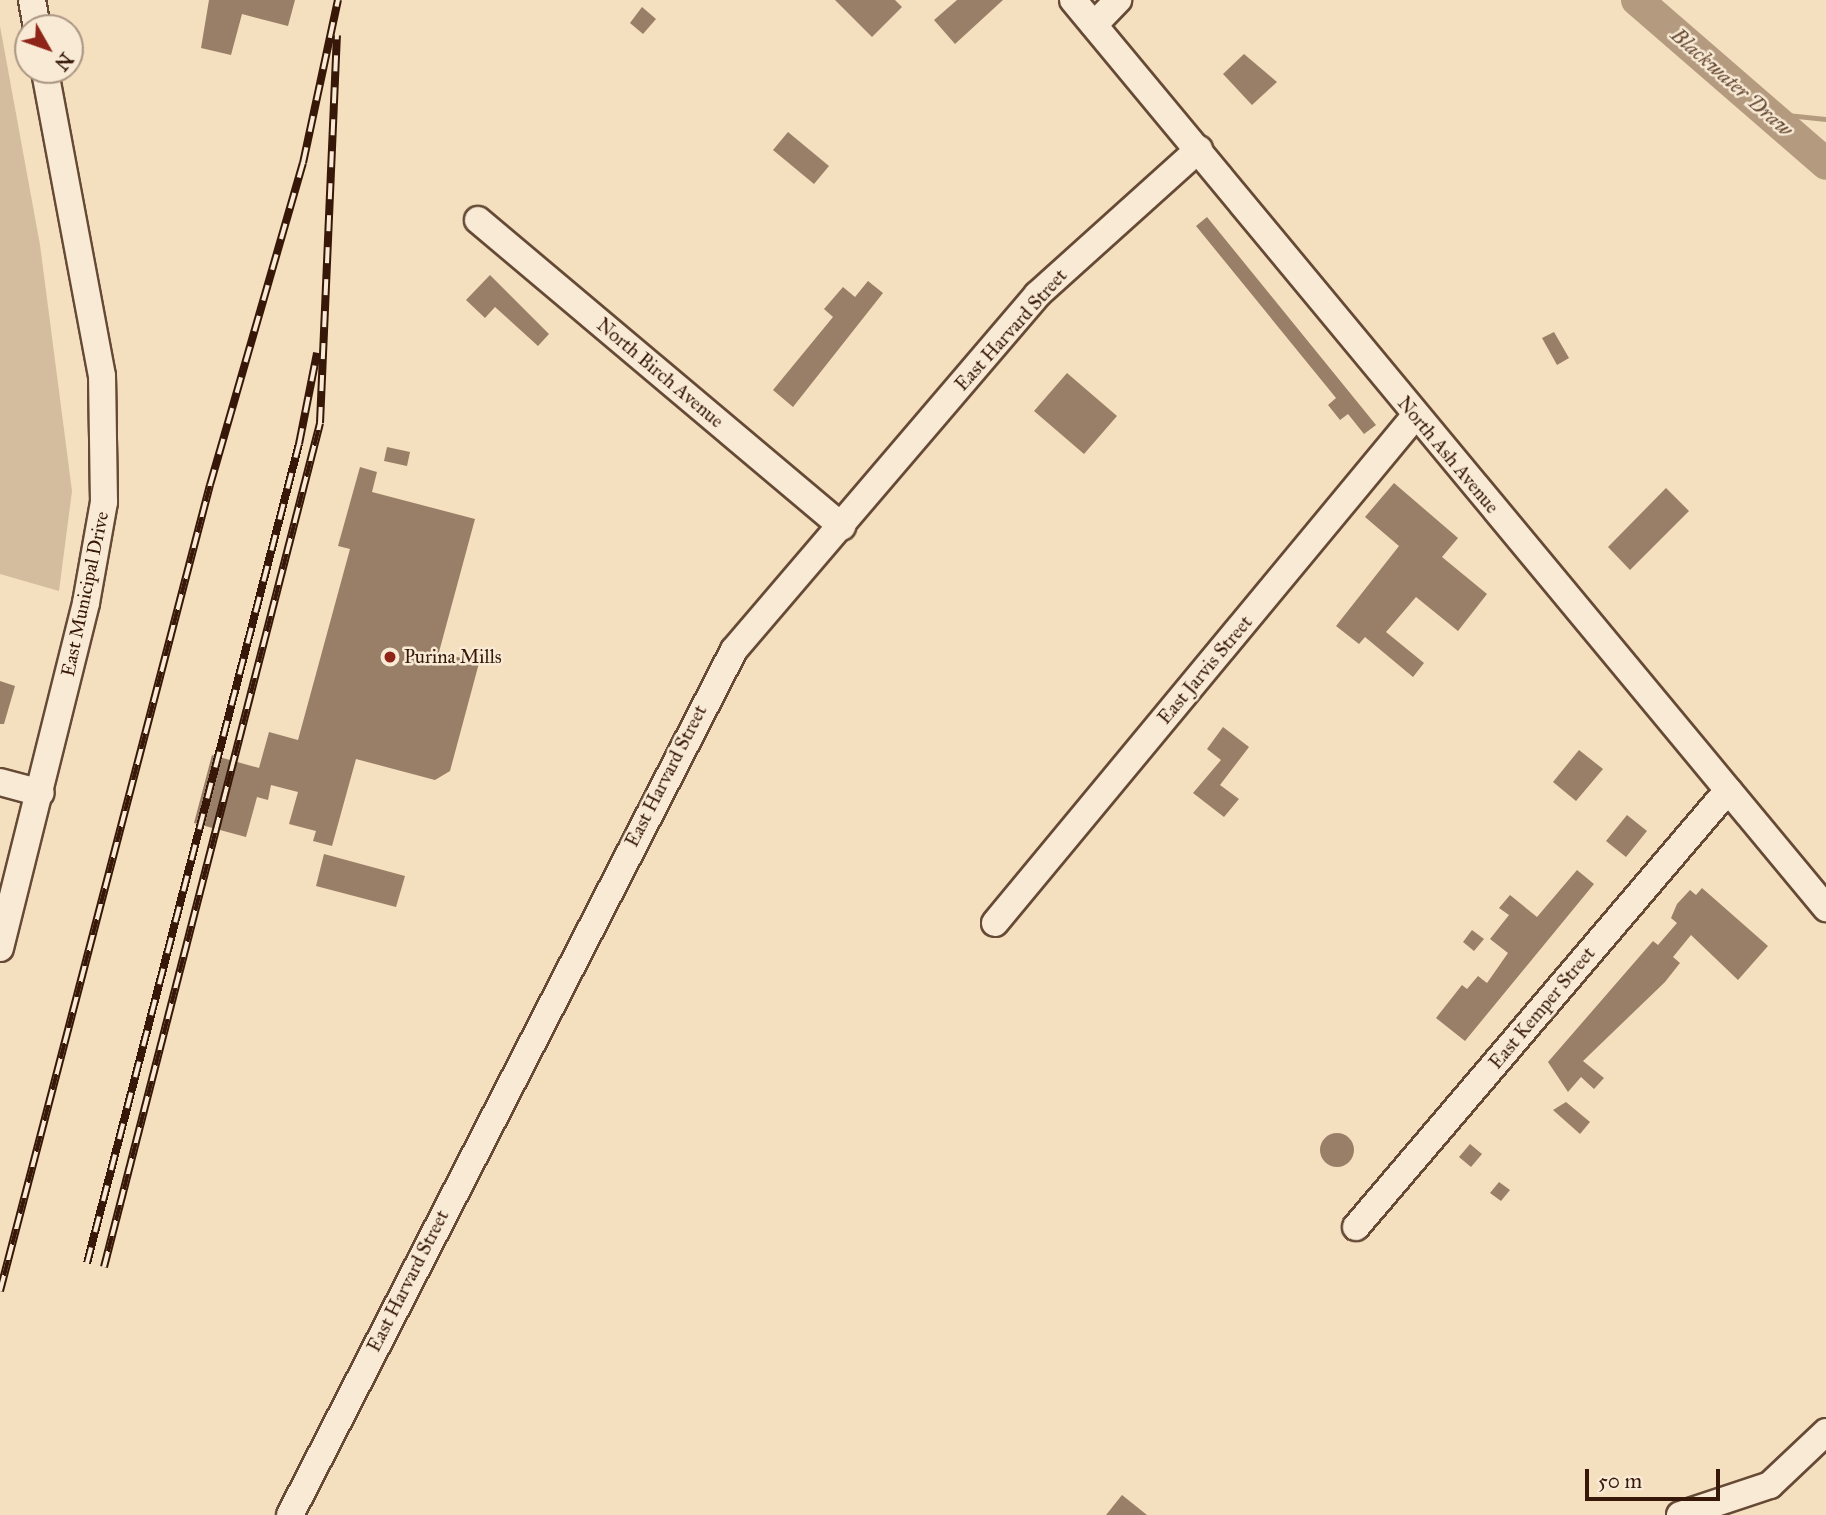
<!DOCTYPE html>
<style>
body{margin:0}
#map{position:relative;width:1826px;height:1515px;overflow:hidden;background:#f4dfbe;font-family:"IM FELL Great Primer",serif}
div>[style]{position:absolute}
.green>*{inset:0;background:#d4bd9f}
.stream>*{height:5px;margin:-2.5px;padding:0 2.5px;transform-origin:2.5px;border-radius:2.5px;background:#b49b80}
.river>*{height:32px;margin:-16px;padding:0 16px;transform-origin:16px;border-radius:16px;background:#b49b80}
.building>*{inset:0;background:#997f67}
.round{border-radius:50%}
.roads{filter:drop-shadow(2px 0 #664a36) drop-shadow(-2px 0 #664a36) drop-shadow(0 2px #664a36) drop-shadow(0 -2px #664a36)}
.minor>*{height:26px;margin:-13px;padding:0 13px;transform-origin:13px;border-radius:13px;background:#f8ead5}
.rail>*{height:8px;margin-top:-4px;transform-origin:0;background:repeating-linear-gradient(90deg,#f8ead5 0 16px,#371808 0 32px);box-sizing:border-box;border-block:2px solid #371808}
.dots>*{width:19px;height:19px;translate:-50% -50%;box-sizing:border-box;border:4px solid #f8ead5;border-radius:50%}
span{translate:-50% -50%;white-space:nowrap;text-align:center;line-height:1.15;-webkit-text-stroke:5px #f8ead5;paint-order:stroke}
.street-label{font-size:19px;color:#371808}
.poi-label{font-size:19px;color:#371808}
.left{translate:0 -50%;text-align:left}
.water-label{font-size:21px;color:#694c38;font-style:italic}
.north{position:absolute;left:14px;top:14px;width:70px;height:70px;box-sizing:border-box;background:#f8ead5;border:2px solid #ab9683;border-radius:50%;rotate:130deg;font-size:19px;font-weight:700;line-height:28px;text-align:center;color:#371808}
.north::after{content:'';display:block;margin:auto;width:24px;height:32px;background:#8f2418;clip-path:polygon(50% 0,100% 100%,50% 72%,0 100%)}
.scale{position:absolute;left:1585px;top:1469px;width:135px;height:32px;box-sizing:border-box;border:4px solid #371808;border-top:0;padding-left:9px;font-size:21px;line-height:24px;white-space:nowrap;color:#371808;-webkit-text-stroke:5px #f8ead5;paint-order:stroke}
</style>
<div id="map">
<div class="green">
<i style="clip-path:polygon(0 26px,40px 245px,72px 491px,59px 591px,0 574px)"></i>
</div>
<div class="stream">
<i style="left:1767px;top:113px;width:59px;rotate:5.8deg"></i>
</div>
<div class="river">
<i style="left:1637px;top:0;width:250px;rotate:40.9deg"></i>
</div>
<div class="building">
<i style="clip-path:polygon(209px 0,295px 0,288px 26px,242px 14px,231px 55px,201px 48px)"></i>
<i style="clip-path:polygon(835px 0,895px 0,902px 7px,872px 37px)"></i>
<i style="clip-path:polygon(957px 0,1003px 0,955px 44px,934px 20px)"></i>
<i style="clip-path:polygon(642px 7px,656px 19px,643px 34px,630px 23px)"></i>
<i style="clip-path:polygon(1244px 54px,1277px 82px,1252px 105px,1223px 74px)"></i>
<i style="clip-path:polygon(788px 132px,829px 166px,814px 184px,773px 150px)"></i>
<i style="clip-path:polygon(1207px 217px,1376px 425px,1364px 434px,1348px 414px,1340px 420px,1328px 405px,1336px 398px,1196px 226px)"></i>
<i style="clip-path:polygon(490px 275px,549px 334px,538px 346px,495px 307px,485px 318px,466px 300px)"></i>
<i style="clip-path:polygon(868px 281px,883px 293px,793px 407px,773px 390px,833px 317px,824px 309px,843px 287px,855px 297px)"></i>
<i style="clip-path:polygon(1554px 332px,1569px 358px,1557px 365px,1542px 338px)"></i>
<i style="clip-path:polygon(1067px 373px,1117px 416px,1084px 454px,1034px 411px)"></i>
<i style="clip-path:polygon(387px 447px,410px 452px,407px 466px,384px 461px)"></i>
<i style="clip-path:polygon(360px 467px,377px 472px,372px 492px,475px 519px,439px 652px,479px 663px,450px 771px,435px 780px,356px 759px,332px 846px,313px 841px,316px 831px,289px 824px,298px 792px,271px 785px,268px 800px,257px 797px,246px 837px,194px 823px,212px 755px,259px 768px,269px 732px,298px 740px,350px 549px,338px 546px)"></i>
<i style="clip-path:polygon(1394px 483px,1458px 538px,1442px 557px,1487px 594px,1458px 631px,1416px 597px,1386px 632px,1424px 663px,1413px 677px,1365px 637px,1359px 644px,1336px 626px,1399px 546px,1365px 517px)"></i>
<i style="clip-path:polygon(1666px 488px,1689px 511px,1630px 570px,1608px 547px)"></i>
<i style="clip-path:polygon(0 681px,15px 686px,4px 724px,0 724px)"></i>
<i style="clip-path:polygon(1223px 727px,1249px 747px,1220px 785px,1239px 799px,1224px 817px,1193px 793px,1221px 760px,1207px 749px)"></i>
<i style="clip-path:polygon(1579px 750px,1603px 769px,1576px 801px,1553px 782px)"></i>
<i style="clip-path:polygon(1627px 815px,1647px 831px,1626px 857px,1606px 841px)"></i>
<i style="clip-path:polygon(324px 854px,405px 876px,396px 907px,316px 886px)"></i>
<i style="clip-path:polygon(1577px 870px,1594px 884px,1465px 1041px,1436px 1018px,1462px 985px,1467px 989px,1478px 976px,1487px 983px,1508px 953px,1490px 939px,1509px 915px,1499px 908px,1510px 895px,1537px 917px)"></i>
<i style="clip-path:polygon(1702px 888px,1768px 946px,1738px 980px,1691px 935px,1673px 957px,1680px 963px,1665px 982px,1583px 1061px,1604px 1078px,1594px 1089px,1581px 1077px,1568px 1092px,1548px 1062px,1653px 941px,1658px 945px,1677px 923px,1671px 918px,1677px 904px,1690px 890px,1696px 895px)"></i>
<i style="clip-path:polygon(1472px 930px,1484px 939px,1474px 951px,1463px 942px)"></i>
<i style="clip-path:polygon(1566px 1102px,1590px 1122px,1580px 1134px,1553px 1110px)"></i>
<i class="round" style="left:1320px;top:1133px;width:34px;height:34px"></i>
<i style="clip-path:polygon(1470px 1144px,1482px 1154px,1471px 1167px,1459px 1157px)"></i>
<i style="clip-path:polygon(1499px 1182px,1510px 1190px,1501px 1201px,1490px 1193px)"></i>
<i style="clip-path:polygon(1122px 1495px,1147px 1515px,1106px 1515px)"></i>
</div>
<div class="roads">
<div class="minor">
<i style="left:32px;top:0;width:28px;rotate:80deg"></i>
<i style="left:1073px;top:0;width:1180px;rotate:50.33deg"></i>
<i style="left:1094px;top:25px;width:35px;rotate:-46deg"></i>
<i style="left:478px;top:220px;width:476px;rotate:40.1deg"></i>
<i style="left:0;top:782px;width:42px;rotate:15deg"></i>
<i style="left:995px;top:923px;width:658px;rotate:-50.36deg"></i>
<i style="left:0;top:948px;width:356px;rotate:-76deg"></i>
<i style="left:86px;top:603px;width:103px;rotate:-79.9deg"></i>
<i style="left:104px;top:502px;width:126px;rotate:-90.9deg"></i>
<i style="left:102px;top:376px;width:311px;rotate:-100.6deg"></i>
<i style="left:1356px;top:1227px;width:574px;rotate:-49.59deg"></i>
<i style="left:290px;top:1515px;width:972px;rotate:-62.83deg"></i>
<i style="left:734px;top:650px;width:467px;rotate:-49.5deg"></i>
<i style="left:1037px;top:295px;width:218px;rotate:-42deg"></i>
<i style="left:1680px;top:1515px;width:95px;rotate:-18.4deg"></i>
<i style="left:1770px;top:1485px;width:77px;rotate:-43.4deg"></i>
</div>
</div>
<div class="rail">
<i style="left:87px;top:1263px;width:846px;rotate:-75.49deg"></i>
<i style="left:299px;top:444px;width:93px;rotate:-78.8deg"></i>
<i style="left:104px;top:1267px;width:871px;rotate:-75.64deg"></i>
<i style="left:320px;top:423px;width:388px;rotate:-87.5deg"></i>
<i style="left:0;top:1291px;width:833px;rotate:-75.4deg"></i>
<i style="left:210px;top:485px;width:335px;rotate:-73.9deg"></i>
<i style="left:303px;top:163px;width:167px;rotate:-77.9deg"></i>
</div>
<div class="dots">
<i style="left:390px;top:657px;background:#8f2418"></i>
</div>
<div class="street-label">
<span style="left:1011px;top:330px;rotate:-48deg">East Harvard Street</span>
<span style="left:660px;top:373px;rotate:40deg">North Birch Avenue</span>
<span style="left:1448px;top:455px;rotate:50deg">North Ash Avenue</span>
<span style="left:85px;top:594px;rotate:-78deg">East Municipal Drive</span>
<span style="left:1205px;top:670px;rotate:-50deg">East Jarvis Street</span>
<span style="left:666px;top:776px;rotate:-63deg">East Harvard Street</span>
<span style="left:1542px;top:1008px;rotate:-50deg">East Kemper Street</span>
<span style="left:408px;top:1281px;rotate:-63deg">East Harvard Street</span>
</div>
<div class="poi-label">
<span class="left" style="left:404px;top:657px">Purina Mills</span>
</div>
<div class="water-label">
<span style="left:1732px;top:82px;rotate:41deg">Blackwater Draw</span>
</div>
<div class="north">N</div>
<div class="scale">50 m</div>
</div>
